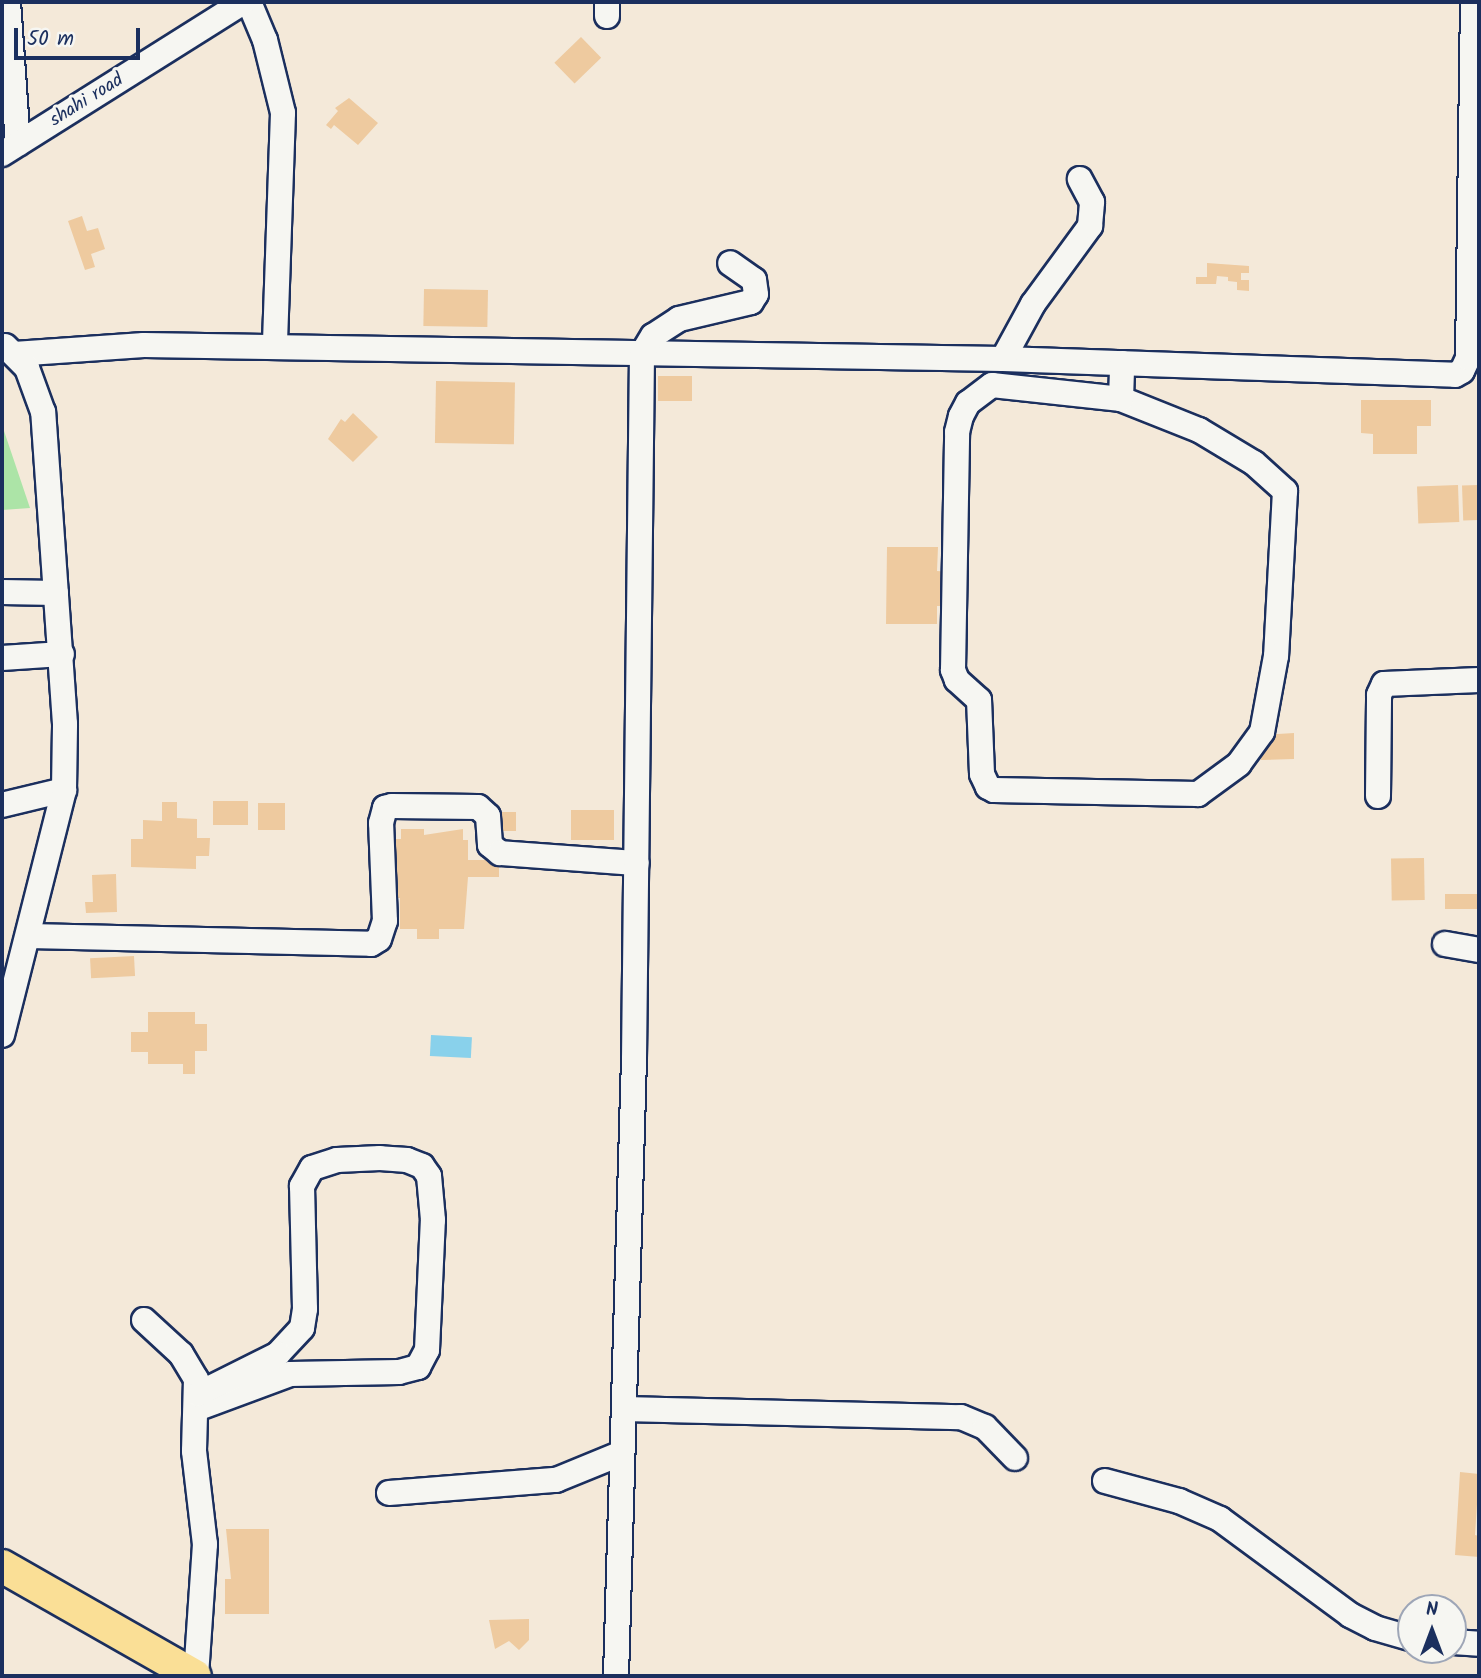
<!DOCTYPE html>
<html>
<head>
<meta charset="utf-8">
<style>
	body { margin:0 }
	#map { position:relative; width:1481px; height:1678px; overflow:hidden; background:#f4e9d9; font-family:Kalam,sans-serif }
	div>[style] { position:absolute }
	.green>* { inset:0; background:#ace4a7 }
	.water>* { inset:0; background:#89d1eb; transform-origin:0 0 }
	.building>* { inset:0; background:#eeca9f; transform-origin:0 0 }
	.roads { filter:drop-shadow(2px 0 #1b2f5e) drop-shadow(-2px 0 #1b2f5e) drop-shadow(0 2px #1b2f5e) drop-shadow(0 -2px #1b2f5e) }
	.minor>* { height:24px; margin:-12px; padding:0 12px; transform-origin:12px; border-radius:12px; background:#f6f6f2 }
	.major>* { height:32px; margin:-16px; padding:0 16px; transform-origin:16px; border-radius:16px; background:#fadf96 }
	span { translate:-50% -50%; white-space:nowrap; text-align:center; line-height:1.15; -webkit-text-stroke:6px #f6f6f2; paint-order:stroke }
	.street-label { font-size:19px; color:#1b2f5e }
	.frame { position:absolute; inset:0; border:4px solid #1b2f5e; pointer-events:none }
	.north { position:absolute; left:1397px; top:1594px; width:70px; height:70px; box-sizing:border-box; background:#f6f6f2; border:2px solid #9ea6b7; border-radius:50%; rotate:0deg; font-size:19px; font-weight:700; line-height:28px; text-align:center; color:#1b2f5e }
	.north::after { content:''; display:block; margin:auto; width:24px; height:32px; background:#1b2f5e; clip-path:polygon(50% 0,100% 100%,50% 72%,0 100%) }
	.scale { position:absolute; left:14px; top:28px; width:126px; height:32px; box-sizing:border-box; border:4px solid #1b2f5e; border-top:0; padding-left:9px; font-size:21px; line-height:24px; white-space:nowrap; color:#1b2f5e; -webkit-text-stroke:5px #f6f6f2; paint-order:stroke }
</style>
</head>
<body>
<div id="map">
	<div class="green">
		<div style="clip-path:polygon(2px 425px,30px 508px,2px 510px)"></div>
	</div>
	<div class="water">
		<div style="left:431px;top:1035px;width:41px;height:21px;rotate:3deg"></div>
	</div>
	<div class="building">
		<div style="left:581px;top:37px;width:29px;height:37px;rotate:46deg"></div>
		<div style="clip-path:polygon(349px 98px,378px 123px,358px 145px,334px 125px,331px 129px,326px 125px,338px 111px,335px 108px)"></div>
		<div style="clip-path:polygon(82px 216px,87px 231px,98px 228px,105px 249px,91px 254px,95px 267px,85px 270px,68px 221px)"></div>
		<div style="clip-path:polygon(1207px 263px,1249px 266px,1249px 273px,1241px 273px,1241px 280px,1249px 280px,1249px 291px,1237px 290px,1237px 282px,1228px 281px,1228px 277px,1217px 276px,1216px 284px,1196px 284px,1196px 277px,1207px 277px)"></div>
		<div style="left:424px;top:289px;width:64px;height:37px;rotate:1deg"></div>
		<div style="left:658px;top:376px;width:34px;height:25px"></div>
		<div style="left:436px;top:381px;width:79px;height:62px;rotate:1deg"></div>
		<div style="clip-path:polygon(1361px 400px,1431px 400px,1431px 426px,1417px 426px,1417px 454px,1373px 454px,1373px 434px,1361px 433px)"></div>
		<div style="clip-path:polygon(353px 413px,378px 437px,353px 462px,328px 439px,341px 419px,345px 422px)"></div>
		<div style="left:1458px;top:485px;width:37px;height:41px;rotate:88deg"></div>
		<div style="left:1478px;top:485px;width:35px;height:16px;rotate:88deg"></div>
		<div style="clip-path:polygon(887px 547px,938px 547px,937px 571px,953px 572px,951px 606px,937px 606px,937px 624px,886px 624px)"></div>
		<div style="clip-path:polygon(1294px 733px,1294px 759px,1261px 760px,1264px 735px)"></div>
		<div style="left:213px;top:801px;width:35px;height:24px"></div>
		<div style="clip-path:polygon(162px 802px,177px 802px,177px 818px,197px 819px,197px 838px,210px 838px,209px 856px,196px 856px,196px 869px,131px 867px,131px 839px,143px 839px,143px 820px,162px 821px)"></div>
		<div style="left:258px;top:803px;width:27px;height:27px"></div>
		<div style="left:571px;top:810px;width:43px;height:30px"></div>
		<div style="left:497px;top:812px;width:19px;height:19px"></div>
		<div style="clip-path:polygon(401px 829px,424px 829px,424px 835px,463px 829px,463px 840px,468px 840px,468px 860px,499px 860px,499px 877px,468px 877px,464px 929px,439px 929px,439px 939px,417px 939px,417px 929px,400px 929px,400px 898px,394px 898px,394px 839px,401px 839px)"></div>
		<div style="left:1424px;top:858px;width:42px;height:33px;rotate:89deg"></div>
		<div style="clip-path:polygon(116px 874px,117px 912px,86px 913px,85px 902px,93px 902px,92px 875px)"></div>
		<div style="left:1445px;top:894px;width:33px;height:15px"></div>
		<div style="left:134px;top:956px;width:20px;height:44px;rotate:87deg"></div>
		<div style="clip-path:polygon(148px 1012px,195px 1012px,195px 1024px,207px 1024px,207px 1051px,195px 1051px,195px 1074px,183px 1074px,183px 1064px,148px 1064px,148px 1052px,131px 1052px,131px 1032px,148px 1032px)"></div>
		<div style="clip-path:polygon(1460px 1472px,1479px 1474px,1475px 1535px,1479px 1536px,1479px 1557px,1455px 1555px)"></div>
		<div style="clip-path:polygon(226px 1529px,269px 1529px,269px 1614px,225px 1614px,225px 1579px,231px 1579px)"></div>
		<div style="clip-path:polygon(529px 1619px,529px 1640px,519px 1650px,509px 1641px,495px 1649px,489px 1620px)"></div>
	</div>
	<div class="roads">
		<div class="minor">
			<div style="left:8px;top:2px;width:142px;rotate:86deg"></div>
			<div style="left:249px;top:2px;width:41px;rotate:67.2deg"></div>
			<div style="left:265px;top:40px;width:75px;rotate:76.1deg"></div>
			<div style="left:283px;top:113px;width:234px;rotate:92deg"></div>
			<div style="left:607px;top:16px;width:14px;rotate:-90deg"></div>
			<div style="left:2px;top:154px;width:285px;rotate:-32.2deg"></div>
			<div style="left:14px;top:354px;width:130px;rotate:-4deg"></div>
			<div style="left:144px;top:345px;width:859px;rotate:0.93deg"></div>
			<div style="left:1003px;top:359px;width:452px;rotate:2deg"></div>
			<div style="left:1455px;top:375px;width:8px;rotate:-30deg"></div>
			<div style="left:1462px;top:371px;width:14px;rotate:-65deg"></div>
			<div style="left:1468px;top:358px;width:356px;rotate:-89.2deg"></div>
			<div style="left:1003px;top:359px;width:63px;rotate:-61.4deg"></div>
			<div style="left:1033px;top:304px;width:97px;rotate:-53.8deg"></div>
			<div style="left:1090px;top:226px;width:24px;rotate:-85deg"></div>
			<div style="left:1092px;top:202px;width:26px;rotate:-118deg"></div>
			<div style="left:1121px;top:399px;width:84px;rotate:21.7deg"></div>
			<div style="left:1199px;top:430px;width:64px;rotate:31deg"></div>
			<div style="left:1254px;top:463px;width:42px;rotate:42.1deg"></div>
			<div style="left:1285px;top:491px;width:165px;rotate:93.1deg"></div>
			<div style="left:1276px;top:656px;width:77px;rotate:100.4deg"></div>
			<div style="left:1262px;top:732px;width:39px;rotate:126deg"></div>
			<div style="left:1239px;top:764px;width:51px;rotate:143.8deg"></div>
			<div style="left:1198px;top:794px;width:204px;rotate:-178.9deg"></div>
			<div style="left:994px;top:790px;width:7px;rotate:-153deg"></div>
			<div style="left:988px;top:787px;width:14px;rotate:-115deg"></div>
			<div style="left:982px;top:774px;width:74px;rotate:-92.3deg"></div>
			<div style="left:979px;top:700px;width:30px;rotate:-138deg"></div>
			<div style="left:957px;top:680px;width:11px;rotate:-112deg"></div>
			<div style="left:953px;top:670px;width:238px;rotate:-89deg"></div>
			<div style="left:957px;top:432px;width:16px;rotate:-76deg"></div>
			<div style="left:961px;top:416px;width:15px;rotate:-62deg"></div>
			<div style="left:968px;top:403px;width:30px;rotate:-37deg"></div>
			<div style="left:992px;top:385px;width:130px;rotate:6.2deg"></div>
			<div style="left:1121px;top:399px;width:36px;rotate:-88deg"></div>
			<div style="left:2px;top:592px;width:54px;rotate:1.1deg"></div>
			<div style="left:2px;top:658px;width:60px;rotate:-3.8deg"></div>
			<div style="left:1378px;top:796px;width:101px;rotate:-89.4deg"></div>
			<div style="left:1379px;top:695px;width:12px;rotate:-66deg"></div>
			<div style="left:1384px;top:684px;width:95px;rotate:-2.4deg"></div>
			<div style="left:2px;top:805px;width:64px;rotate:-13.6deg"></div>
			<div style="left:29px;top:936px;width:342px;rotate:1.3deg"></div>
			<div style="left:371px;top:944px;width:9px;rotate:-32deg"></div>
			<div style="left:379px;top:939px;width:19px;rotate:-72deg"></div>
			<div style="left:385px;top:921px;width:98px;rotate:-92.3deg"></div>
			<div style="left:381px;top:823px;width:16px;rotate:-75deg"></div>
			<div style="left:385px;top:808px;width:7px;rotate:-16deg"></div>
			<div style="left:392px;top:806px;width:86px;rotate:0.7deg"></div>
			<div style="left:478px;top:807px;width:13px;rotate:42deg"></div>
			<div style="left:488px;top:816px;width:29px;rotate:86deg"></div>
			<div style="left:490px;top:845px;width:13px;rotate:39deg"></div>
			<div style="left:500px;top:853px;width:137px;rotate:4.2deg"></div>
			<div style="left:1445px;top:944px;width:35px;rotate:10deg"></div>
			<div style="left:2px;top:1035px;width:253px;rotate:-75.8deg"></div>
			<div style="left:64px;top:790px;width:66px;rotate:-89.1deg"></div>
			<div style="left:65px;top:724px;width:313px;rotate:-94deg"></div>
			<div style="left:43px;top:412px;width:47px;rotate:-110deg"></div>
			<div style="left:27px;top:368px;width:31px;rotate:-135deg"></div>
			<div style="left:144px;top:1320px;width:50px;rotate:42.6deg"></div>
			<div style="left:181px;top:1354px;width:29px;rotate:59deg"></div>
			<div style="left:196px;top:1379px;width:72px;rotate:91.6deg"></div>
			<div style="left:194px;top:1451px;width:94px;rotate:83.3deg"></div>
			<div style="left:205px;top:1544px;width:132px;rotate:93.9deg"></div>
			<div style="left:196px;top:1409px;width:100px;rotate:-20.4deg"></div>
			<div style="left:290px;top:1374px;width:109px;rotate:-1.1deg"></div>
			<div style="left:399px;top:1372px;width:20px;rotate:-15deg"></div>
			<div style="left:418px;top:1367px;width:19px;rotate:-62deg"></div>
			<div style="left:427px;top:1350px;width:130px;rotate:-87.4deg"></div>
			<div style="left:433px;top:1220px;width:44px;rotate:-95.2deg"></div>
			<div style="left:429px;top:1176px;width:12px;rotate:-125deg"></div>
			<div style="left:422px;top:1166px;width:16px;rotate:-158deg"></div>
			<div style="left:407px;top:1160px;width:27px;rotate:-176deg"></div>
			<div style="left:380px;top:1158px;width:43px;rotate:177.3deg"></div>
			<div style="left:337px;top:1160px;width:26px;rotate:162deg"></div>
			<div style="left:312px;top:1168px;width:21px;rotate:119deg"></div>
			<div style="left:302px;top:1186px;width:123px;rotate:88.6deg"></div>
			<div style="left:305px;top:1309px;width:19px;rotate:99deg"></div>
			<div style="left:302px;top:1328px;width:35px;rotate:133deg"></div>
			<div style="left:278px;top:1354px;width:89px;rotate:153.4deg"></div>
			<div style="left:624px;top:1409px;width:337px;rotate:1.4deg"></div>
			<div style="left:961px;top:1417px;width:26px;rotate:23deg"></div>
			<div style="left:985px;top:1427px;width:43px;rotate:45.9deg"></div>
			<div style="left:1105px;top:1481px;width:77px;rotate:15.1deg"></div>
			<div style="left:1179px;top:1501px;width:45px;rotate:23.7deg"></div>
			<div style="left:1220px;top:1519px;width:162px;rotate:36.4deg"></div>
			<div style="left:1350px;top:1615px;width:28px;rotate:27deg"></div>
			<div style="left:1375px;top:1628px;width:37px;rotate:16deg"></div>
			<div style="left:389px;top:1493px;width:168px;rotate:-4.5deg"></div>
			<div style="left:556px;top:1480px;width:71px;rotate:-22.2deg"></div>
			<div style="left:1453px;top:1642px;width:26px;rotate:4deg"></div>
			<div style="left:616px;top:1676px;width:617px;rotate:-88.33deg"></div>
			<div style="left:634px;top:1059px;width:705px;rotate:-89.35deg"></div>
			<div style="left:642px;top:354px;width:21px;rotate:-59deg"></div>
			<div style="left:653px;top:336px;width:31px;rotate:-33deg"></div>
			<div style="left:679px;top:319px;width:74px;rotate:-13.3deg"></div>
			<div style="left:751px;top:302px;width:9px;rotate:-58deg"></div>
			<div style="left:756px;top:294px;width:14px;rotate:-98deg"></div>
			<div style="left:754px;top:280px;width:29px;rotate:-145deg"></div>
		</div>
		<div class="major">
			<div style="left:2px;top:1566px;width:222px;rotate:29.7deg"></div>
		</div>
	</div>
	<div class="street-label">
		<span style="left:87px;top:101px;rotate:-32deg">shahi road</span>
	</div>
	<div class="frame"></div>
	<div class="north">N</div>
	<div class="scale">50 m</div>
</div>
</body>
</html>
